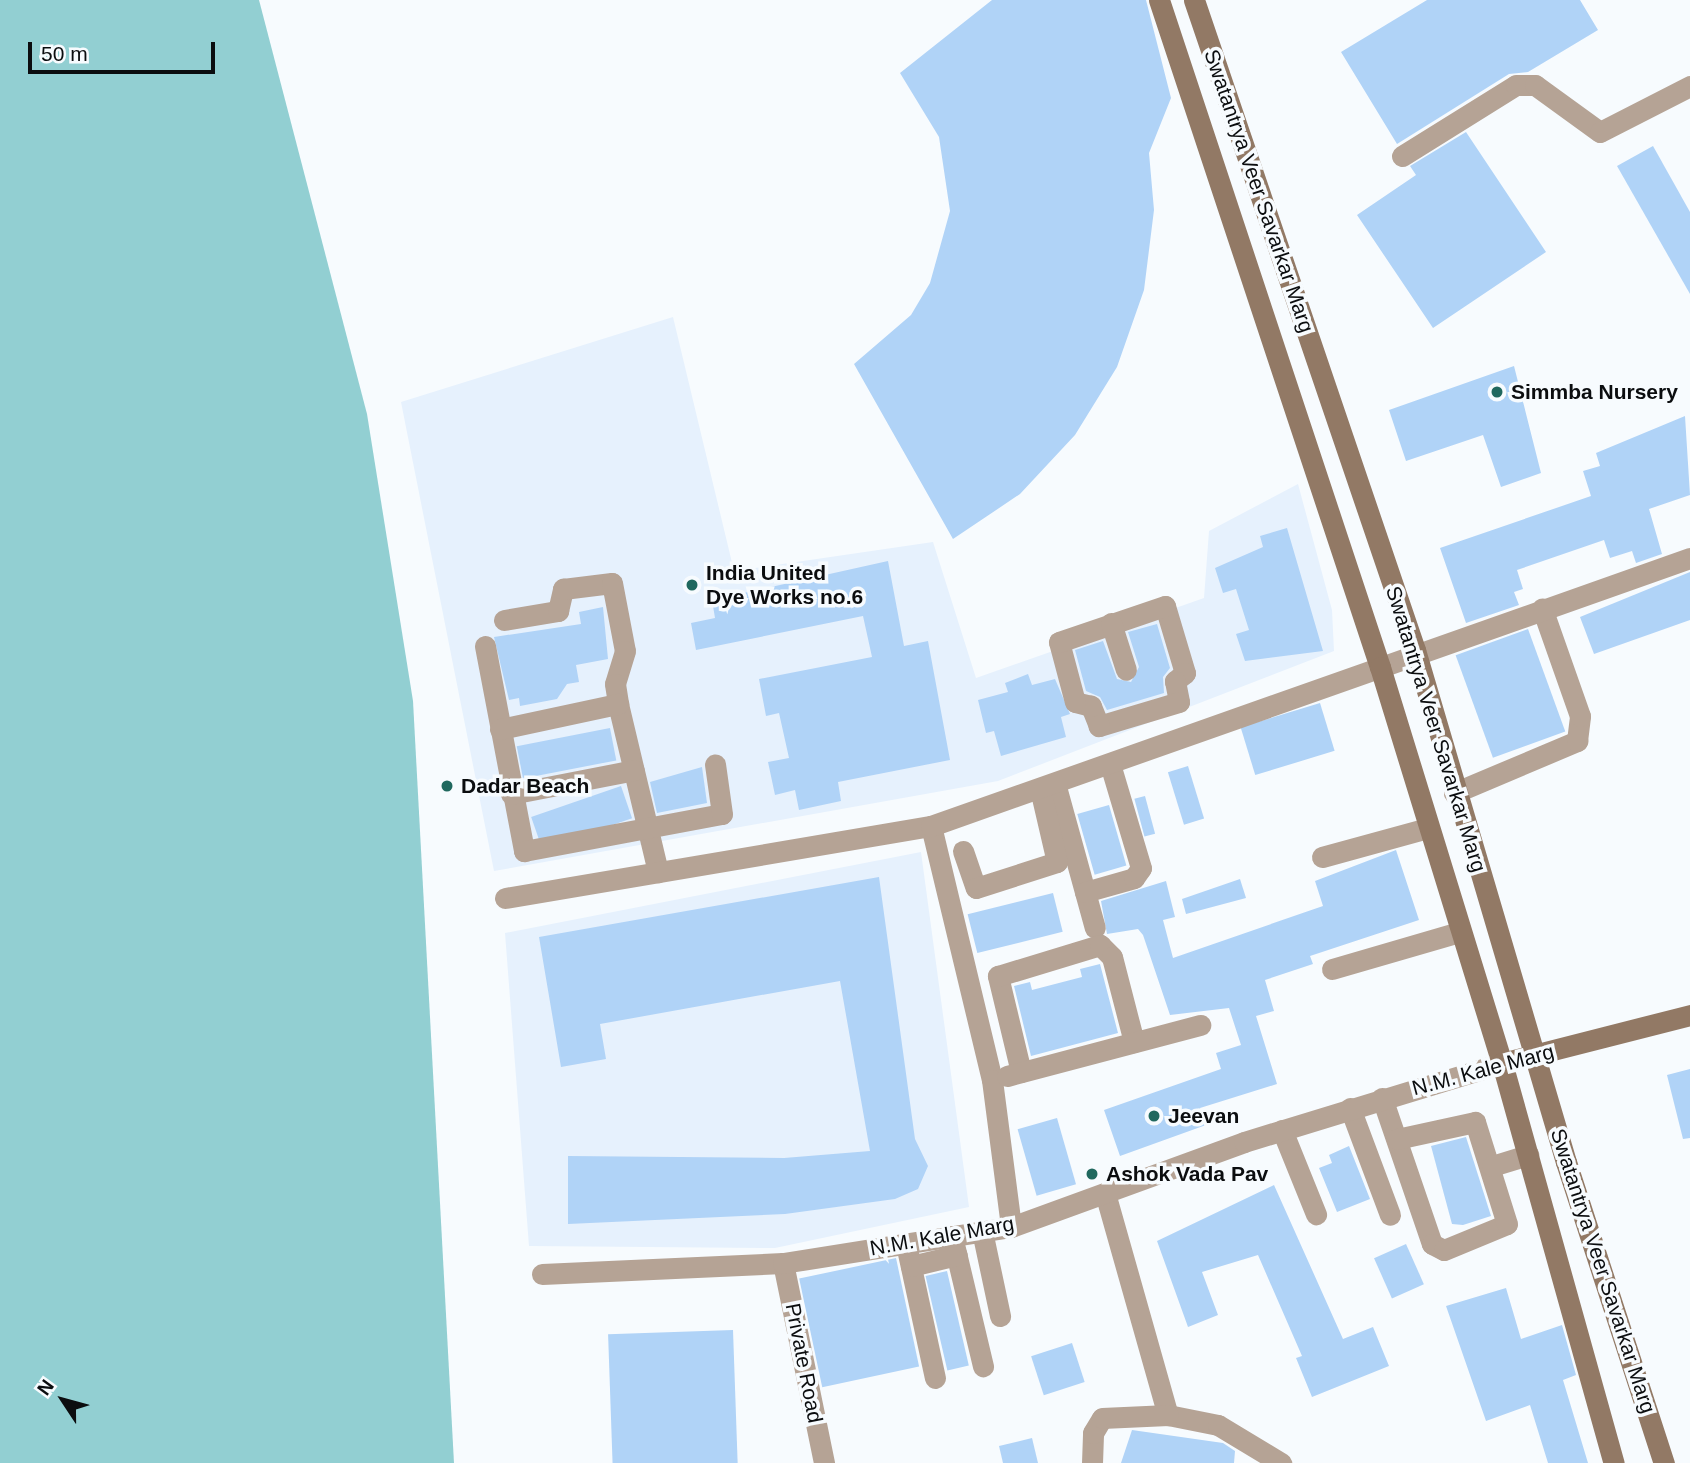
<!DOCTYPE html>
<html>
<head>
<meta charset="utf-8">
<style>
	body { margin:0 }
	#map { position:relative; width:1690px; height:1463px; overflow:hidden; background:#f7fbfe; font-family:Arial,sans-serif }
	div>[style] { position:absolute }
	.built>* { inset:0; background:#e6f1fd }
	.water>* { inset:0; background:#92cfd2 }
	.building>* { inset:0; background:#b0d3f7; transform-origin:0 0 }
	.street>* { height:21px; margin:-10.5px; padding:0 10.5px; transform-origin:10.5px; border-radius:10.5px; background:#b5a395 }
	.secondary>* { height:21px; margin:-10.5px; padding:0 10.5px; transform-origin:10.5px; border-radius:10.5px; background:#927965 }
	.dots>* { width:19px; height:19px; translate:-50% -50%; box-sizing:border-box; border:4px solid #f7fbfe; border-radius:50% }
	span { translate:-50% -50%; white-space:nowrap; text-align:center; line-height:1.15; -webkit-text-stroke:7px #f7fbfe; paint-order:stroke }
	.street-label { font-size:21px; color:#0b0d0f }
	.poi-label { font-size:21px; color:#0b0d0f; font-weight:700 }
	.left { translate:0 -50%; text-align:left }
	.north { position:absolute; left:28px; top:1365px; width:70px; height:70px; -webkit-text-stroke:5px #f7fbfe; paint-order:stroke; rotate:306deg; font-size:19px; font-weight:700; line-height:28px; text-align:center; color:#0b0d0f }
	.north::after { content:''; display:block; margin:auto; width:24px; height:32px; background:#0b0d0f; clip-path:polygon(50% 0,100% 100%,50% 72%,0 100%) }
	.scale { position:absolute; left:28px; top:42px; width:187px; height:32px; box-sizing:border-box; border:4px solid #0b0d0f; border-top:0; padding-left:9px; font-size:21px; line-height:24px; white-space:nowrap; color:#0b0d0f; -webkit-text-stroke:5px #f7fbfe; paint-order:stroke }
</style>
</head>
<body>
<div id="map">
	<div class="built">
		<div style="clip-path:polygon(673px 317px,734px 571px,933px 542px,976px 678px,1204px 598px,1209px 531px,1298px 484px,1332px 610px,1334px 651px,998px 781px,494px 871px,401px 402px)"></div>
		<div style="clip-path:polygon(921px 852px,969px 1207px,775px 1248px,529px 1246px,505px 933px)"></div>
	</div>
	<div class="water">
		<div style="clip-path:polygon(0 0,259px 0,367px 414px,413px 701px,454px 1463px,0 1463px)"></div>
	</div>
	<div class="building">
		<div style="clip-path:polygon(992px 0,1146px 0,1171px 98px,1149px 153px,1154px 210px,1144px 290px,1117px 367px,1075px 435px,1020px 494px,953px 539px,854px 364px,911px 315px,930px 283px,950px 211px,939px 137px,900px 73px)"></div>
		<div style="clip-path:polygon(1427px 0,1580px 0,1598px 30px,1528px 72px,1509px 74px,1397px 144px,1341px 52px)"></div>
		<div style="clip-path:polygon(1466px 132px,1546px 252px,1433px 328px,1357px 215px,1416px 175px,1410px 166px)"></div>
		<div style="clip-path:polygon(1653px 146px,1690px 212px,1690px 294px,1617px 166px)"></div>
		<div style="clip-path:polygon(1514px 366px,1541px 473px,1501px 487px,1483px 435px,1406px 461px,1389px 410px)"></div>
		<div style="clip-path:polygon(1685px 416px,1690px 495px,1649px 509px,1662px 554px,1636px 563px,1632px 551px,1610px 558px,1604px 540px,1517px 570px,1523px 589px,1514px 592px,1519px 605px,1466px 623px,1440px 548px,1591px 496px,1583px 471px,1600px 466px,1596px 453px)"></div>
		<div style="clip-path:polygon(1287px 528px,1323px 651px,1245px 661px,1236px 634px,1249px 630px,1236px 589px,1223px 593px,1215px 568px,1263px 547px,1260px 536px)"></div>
		<div style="clip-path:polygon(888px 561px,904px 646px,928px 641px,950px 760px,838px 782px,841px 801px,799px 810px,795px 790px,775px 795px,768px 762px,789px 758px,779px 713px,766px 716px,759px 679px,872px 657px,863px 616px,696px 650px,691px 623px,715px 618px,712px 600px)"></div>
		<div style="clip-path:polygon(1690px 572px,1690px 620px,1594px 654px,1580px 617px)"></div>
		<div style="clip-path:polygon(603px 607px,608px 659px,576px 665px,579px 682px,567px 684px,557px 699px,520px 706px,519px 698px,509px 700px,494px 637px,581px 624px,579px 612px)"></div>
		<div style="clip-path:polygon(1157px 624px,1170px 668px,1163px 677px,1164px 693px,1107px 710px,1100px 697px,1086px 691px,1075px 650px,1103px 641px,1117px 679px,1131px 682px,1139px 667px,1128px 632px)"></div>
		<div style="left:1528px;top:629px;width:109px;height:77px;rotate:70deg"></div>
		<div style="clip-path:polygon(1028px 674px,1032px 685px,1055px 679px,1070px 714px,1061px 717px,1066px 737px,1001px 756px,994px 731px,986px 733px,978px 700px,1008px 692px,1005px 683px)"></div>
		<div style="left:1320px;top:703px;width:50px;height:83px;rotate:73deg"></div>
		<div style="left:610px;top:728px;width:33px;height:95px;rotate:79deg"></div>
		<div style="left:1188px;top:766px;width:55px;height:21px;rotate:73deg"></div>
		<div style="clip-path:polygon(702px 767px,707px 803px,657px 813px,650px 782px)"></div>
		<div style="left:621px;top:786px;width:34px;height:95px;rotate:71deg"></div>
		<div style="left:1145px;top:796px;width:39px;height:11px;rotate:75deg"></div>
		<div style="left:1109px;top:805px;width:63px;height:33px;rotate:74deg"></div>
		<div style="clip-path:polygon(1396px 850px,1419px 920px,1310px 956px,1313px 964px,1265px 980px,1274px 1011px,1256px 1016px,1277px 1084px,1200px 1108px,1206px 1125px,1120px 1156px,1104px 1110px,1221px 1069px,1216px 1053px,1241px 1045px,1229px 1008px,1170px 1015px,1143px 935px,1138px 929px,1107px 934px,1101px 901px,1166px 881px,1175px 917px,1163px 920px,1173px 958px,1323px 906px,1315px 881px)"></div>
		<div style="clip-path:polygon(879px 877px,915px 1139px,928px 1166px,918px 1189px,895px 1199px,785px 1214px,568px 1224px,568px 1156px,784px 1158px,870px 1151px,840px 981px,600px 1024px,606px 1059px,561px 1067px,539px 937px)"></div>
		<div style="clip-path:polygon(1240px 879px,1246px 898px,1186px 914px,1182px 899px)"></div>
		<div style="left:1053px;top:893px;width:40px;height:88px;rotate:76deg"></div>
		<div style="clip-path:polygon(1100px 964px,1118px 1033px,1031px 1056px,1014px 986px,1030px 982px,1032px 990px,1082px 977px,1080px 969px)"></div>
		<div style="clip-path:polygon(1690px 1069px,1690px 1138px,1683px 1139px,1667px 1075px)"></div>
		<div style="left:1057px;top:1118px;width:69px;height:41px;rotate:74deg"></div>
		<div style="clip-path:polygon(1466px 1137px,1491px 1216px,1463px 1225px,1452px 1224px,1431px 1146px)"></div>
		<div style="clip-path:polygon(1349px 1146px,1370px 1199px,1337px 1212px,1319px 1168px,1332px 1163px,1329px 1155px)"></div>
		<div style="clip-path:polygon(1274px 1185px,1343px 1339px,1373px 1327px,1389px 1366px,1312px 1397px,1296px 1358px,1302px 1356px,1258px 1255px,1202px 1272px,1218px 1315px,1188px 1327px,1157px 1241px)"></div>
		<div style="left:1406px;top:1244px;width:44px;height:35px;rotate:66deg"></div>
		<div style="left:896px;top:1258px;width:111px;height:99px;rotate:78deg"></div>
		<div style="left:947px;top:1271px;width:97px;height:22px;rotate:77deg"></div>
		<div style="clip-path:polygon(1506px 1288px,1521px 1339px,1562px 1325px,1576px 1375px,1563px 1380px,1588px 1463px,1548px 1463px,1530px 1405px,1486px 1421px,1446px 1306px)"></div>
		<div style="left:733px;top:1330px;width:133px;height:125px;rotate:88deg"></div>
		<div style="left:1072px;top:1343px;width:41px;height:43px;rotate:72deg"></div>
		<div style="clip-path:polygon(1132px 1430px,1223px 1443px,1235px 1451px,1234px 1463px,1121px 1463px)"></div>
		<div style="clip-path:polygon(1032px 1438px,1038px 1463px,1003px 1463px,999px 1446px)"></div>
	</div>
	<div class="street">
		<div style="left:1402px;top:156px;width:134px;rotate:-31.9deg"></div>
		<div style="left:1516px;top:85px;width:19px"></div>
		<div style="left:1535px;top:85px;width:80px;rotate:35.9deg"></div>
		<div style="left:1600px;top:132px;width:101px;rotate:-27.1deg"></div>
		<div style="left:1165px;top:606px;width:70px;rotate:73.4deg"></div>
		<div style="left:1185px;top:673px;width:13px;rotate:141deg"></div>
		<div style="left:1175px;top:681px;width:21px;rotate:79deg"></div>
		<div style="left:1179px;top:702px;width:84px;rotate:163.3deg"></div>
		<div style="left:1099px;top:726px;width:22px;rotate:-112deg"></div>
		<div style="left:1091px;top:706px;width:16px;rotate:-166deg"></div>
		<div style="left:1075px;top:702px;width:62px;rotate:-104.9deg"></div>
		<div style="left:1059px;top:642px;width:112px;rotate:-18.8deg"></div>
		<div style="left:504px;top:620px;width:55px;rotate:-9.5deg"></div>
		<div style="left:558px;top:611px;width:23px;rotate:-77deg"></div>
		<div style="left:563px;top:589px;width:49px;rotate:-7deg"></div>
		<div style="left:612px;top:583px;width:69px;rotate:79.2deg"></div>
		<div style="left:625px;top:651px;width:34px;rotate:107deg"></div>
		<div style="left:615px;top:684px;width:20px;rotate:81deg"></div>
		<div style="left:618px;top:704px;width:173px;rotate:76.6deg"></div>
		<div style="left:1111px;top:623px;width:49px;rotate:72.3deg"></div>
		<div style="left:485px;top:646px;width:209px;rotate:79.2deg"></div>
		<div style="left:524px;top:851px;width:201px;rotate:-10.6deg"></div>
		<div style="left:722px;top:814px;width:50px;rotate:-98deg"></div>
		<div style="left:500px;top:729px;width:121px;rotate:-12deg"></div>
		<div style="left:1055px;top:783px;width:150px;rotate:74.6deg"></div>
		<div style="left:1454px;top:793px;width:134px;rotate:-22.9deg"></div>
		<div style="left:1577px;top:741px;width:25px;rotate:-83deg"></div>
		<div style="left:1580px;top:716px;width:114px;rotate:-109.4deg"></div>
		<div style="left:511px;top:794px;width:125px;rotate:-11deg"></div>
		<div style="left:931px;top:826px;width:261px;rotate:76.5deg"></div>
		<div style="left:992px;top:1080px;width:148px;rotate:82.6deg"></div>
		<div style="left:963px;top:851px;width:39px;rotate:71deg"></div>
		<div style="left:976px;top:888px;width:85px;rotate:-17.8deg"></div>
		<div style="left:1057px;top:862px;width:75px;rotate:-103.1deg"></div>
		<div style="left:1322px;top:857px;width:110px;rotate:-15.3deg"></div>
		<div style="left:1085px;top:892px;width:51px;rotate:-15.9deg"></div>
		<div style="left:1134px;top:878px;width:12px;rotate:-55deg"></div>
		<div style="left:1141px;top:868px;width:109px;rotate:-106.6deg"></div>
		<div style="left:505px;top:898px;width:432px;rotate:-9.6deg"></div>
		<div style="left:931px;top:826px;width:805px;rotate:-19.45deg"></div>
		<div style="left:1332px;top:969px;width:132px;rotate:-16.2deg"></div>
		<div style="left:1021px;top:1072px;width:99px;rotate:-103.5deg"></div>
		<div style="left:998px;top:976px;width:107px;rotate:-16.9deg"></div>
		<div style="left:1100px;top:945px;width:17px;rotate:45deg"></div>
		<div style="left:1112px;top:957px;width:88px;rotate:75.5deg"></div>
		<div style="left:1007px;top:1076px;width:200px;rotate:-14.8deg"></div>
		<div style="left:1382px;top:1098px;width:154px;rotate:71.1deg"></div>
		<div style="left:1432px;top:1244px;width:13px;rotate:27deg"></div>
		<div style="left:1444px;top:1250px;width:68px;rotate:-22.4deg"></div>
		<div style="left:1507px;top:1224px;width:107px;rotate:-107.4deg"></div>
		<div style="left:1475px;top:1122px;width:80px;rotate:167.7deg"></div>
		<div style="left:1350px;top:1108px;width:114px;rotate:69.5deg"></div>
		<div style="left:1282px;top:1130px;width:91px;rotate:68deg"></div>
		<div style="left:1492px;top:1166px;width:38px;rotate:-17deg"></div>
		<div style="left:1105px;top:1193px;width:231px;rotate:74.2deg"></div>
		<div style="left:1168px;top:1415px;width:51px;rotate:11.3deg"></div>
		<div style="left:1218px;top:1425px;width:74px;rotate:31.1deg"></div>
		<div style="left:982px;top:1231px;width:87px;rotate:78deg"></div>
		<div style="left:952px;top:1236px;width:134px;rotate:76.6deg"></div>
		<div style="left:906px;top:1244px;width:137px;rotate:77.8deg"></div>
		<div style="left:783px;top:1263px;width:204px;rotate:78.4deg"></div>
		<div style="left:911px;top:1266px;width:47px;rotate:-13.4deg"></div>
		<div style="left:542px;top:1274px;width:241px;rotate:-2.6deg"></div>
		<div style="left:783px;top:1263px;width:231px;rotate:-9deg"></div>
		<div style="left:1011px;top:1227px;width:248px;rotate:-20deg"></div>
		<div style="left:1244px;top:1142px;width:270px;rotate:-17deg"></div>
		<div style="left:1092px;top:1463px;width:30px;rotate:-88deg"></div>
		<div style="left:1093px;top:1433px;width:17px;rotate:-59deg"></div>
		<div style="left:1102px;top:1418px;width:66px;rotate:-2.6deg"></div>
	</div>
	<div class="secondary">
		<div style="left:1159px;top:0;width:703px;rotate:71.67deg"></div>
		<div style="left:1380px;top:667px;width:414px;rotate:72.9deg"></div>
		<div style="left:1502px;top:1063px;width:415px;rotate:74.4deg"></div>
		<div style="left:1194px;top:0;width:687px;rotate:71.22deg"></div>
		<div style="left:1415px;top:650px;width:534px;rotate:73.57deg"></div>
		<div style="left:1566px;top:1162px;width:317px;rotate:72deg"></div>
		<div style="left:1502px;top:1063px;width:194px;rotate:-14.3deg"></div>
	</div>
	<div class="dots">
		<div style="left:1497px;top:392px;background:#20685e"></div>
		<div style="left:692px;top:585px;background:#20685e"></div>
		<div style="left:447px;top:786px;background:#20685e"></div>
		<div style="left:1154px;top:1116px;background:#20685e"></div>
		<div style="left:1092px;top:1174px;background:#20685e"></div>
	</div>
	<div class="street-label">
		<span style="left:1259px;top:191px;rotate:71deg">Swatantrya Veer Savarkar Marg</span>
		<span style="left:1436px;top:729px;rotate:73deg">Swatantrya Veer Savarkar Marg</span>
		<span style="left:1483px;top:1070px;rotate:-15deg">N.M. Kale Marg</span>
		<span style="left:942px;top:1236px;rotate:-10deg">N.M. Kale Marg</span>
		<span style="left:1603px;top:1271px;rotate:72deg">Swatantrya Veer Savarkar Marg</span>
		<span style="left:804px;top:1363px;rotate:79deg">Private Road</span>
	</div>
	<div class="poi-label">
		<span class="left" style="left:1511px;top:392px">Simmba Nursery</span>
		<span class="left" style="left:706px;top:585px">India United<br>Dye Works no.6</span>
		<span class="left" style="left:461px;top:786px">Dadar Beach</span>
		<span class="left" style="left:1168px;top:1116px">Jeevan</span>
		<span class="left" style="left:1106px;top:1174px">Ashok Vada Pav</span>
	</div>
	<div class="north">N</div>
	<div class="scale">50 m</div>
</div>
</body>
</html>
